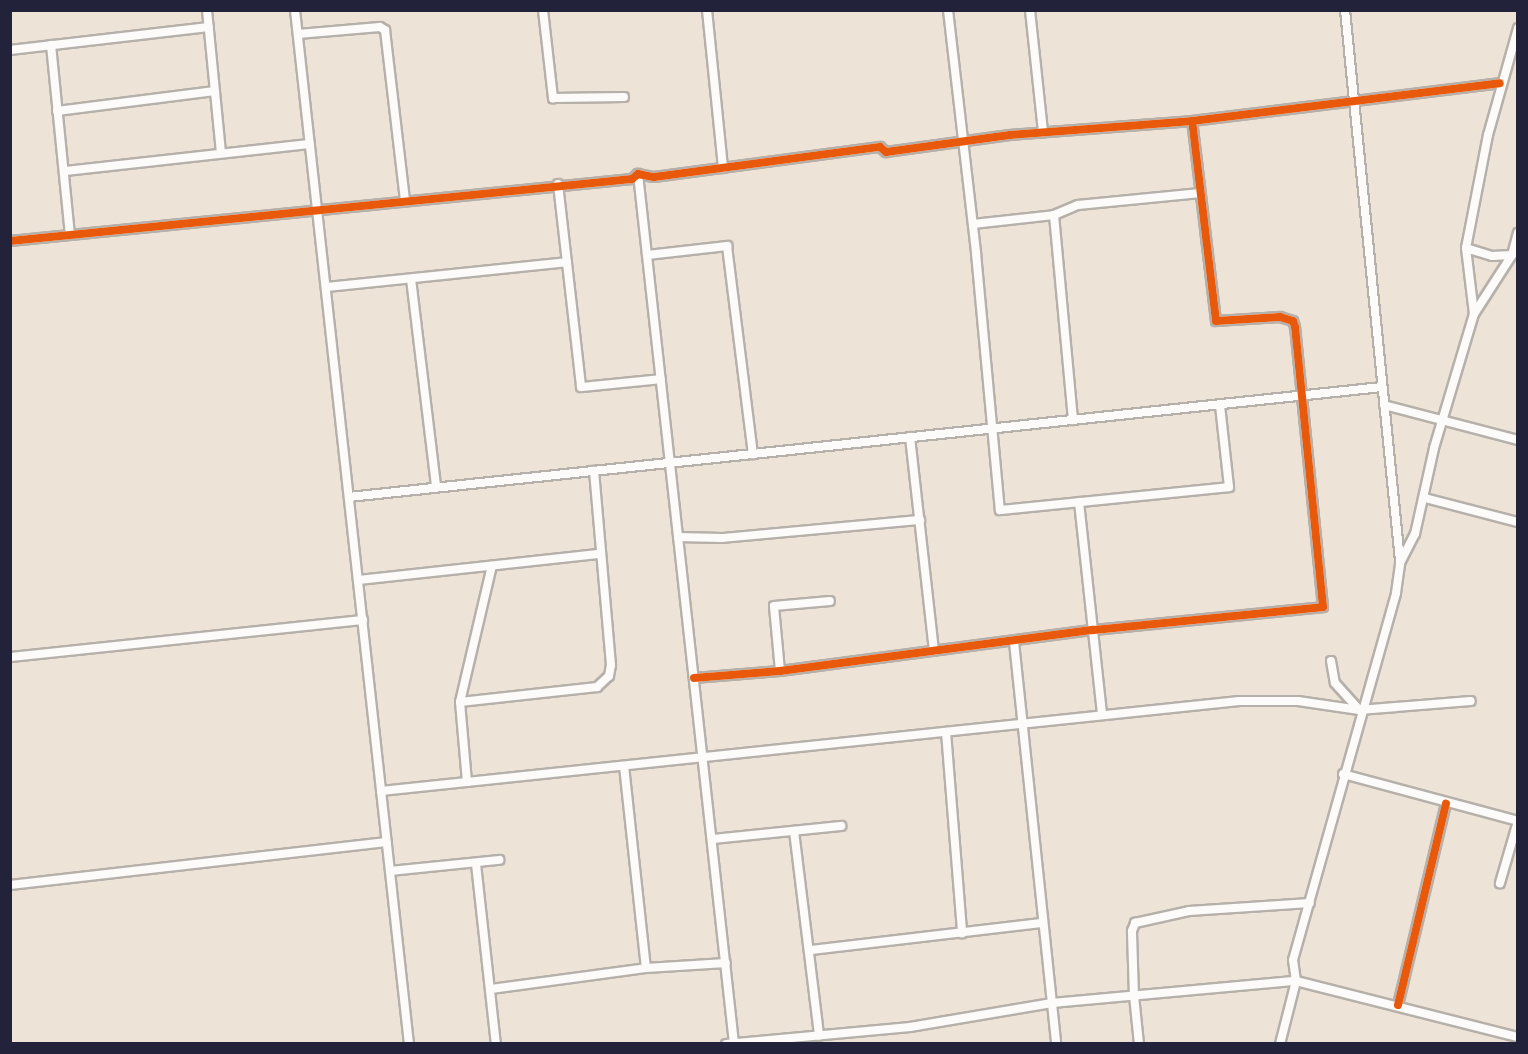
<!DOCTYPE html>
<html>
<head>
<meta charset="utf-8">
<style>
	body { margin:0 }
	#map { position:relative; width:1528px; height:1054px; overflow:hidden; background:#eee3d7; font-family:"Old Standard TT",serif }
	div>[style] { position:absolute }
	.roads { filter:drop-shadow(2px 0 #b6b0aa) drop-shadow(-2px 0 #b6b0aa) drop-shadow(0 2px #b6b0aa) drop-shadow(0 -2px #b6b0aa) }
	.minor>* { height:8px; margin:-4px; padding:0 4px; transform-origin:4px; border-radius:4px; background:#fcfbf9 }
	.cycleway>* { height:8px; margin:-4px; padding:0 4px; transform-origin:4px; border-radius:4px; background:#e8590c }
	span { translate:-50% -50%; white-space:nowrap; text-align:center; line-height:1.15; -webkit-text-stroke:6px #fdfcf7; paint-order:stroke }
	.frame { position:absolute; inset:0; border:12px solid #22223b; pointer-events:none }
</style>
</head>
<body>
<div id="map">
	<div class="roads">
		<div class="minor">
			<div style="left:207px;top:10px;width:143px;rotate:84.4deg"></div>
			<div style="left:295px;top:10px;width:1040px;rotate:83.71deg"></div>
			<div style="left:543px;top:10px;width:89px;rotate:83.5deg"></div>
			<div style="left:553px;top:98px;width:71px;rotate:-0.8deg"></div>
			<div style="left:707px;top:10px;width:159px;rotate:84.2deg"></div>
			<div style="left:948px;top:10px;width:245px;rotate:83.4deg"></div>
			<div style="left:976px;top:253px;width:258px;rotate:84.7deg"></div>
			<div style="left:1000px;top:510px;width:230px;rotate:-5.7deg"></div>
			<div style="left:1229px;top:487px;width:82px;rotate:-96.3deg"></div>
			<div style="left:1030px;top:10px;width:123px;rotate:83.9deg"></div>
			<div style="left:1345px;top:10px;width:554px;rotate:84.3deg"></div>
			<div style="left:298px;top:34px;width:82px;rotate:-4.9deg"></div>
			<div style="left:380px;top:27px;width:6px;rotate:31deg"></div>
			<div style="left:385px;top:30px;width:172px;rotate:83.3deg"></div>
			<div style="left:51px;top:45px;width:190px;rotate:84.3deg"></div>
			<div style="left:10px;top:50px;width:200px;rotate:-6.6deg"></div>
			<div style="left:57px;top:111px;width:159px;rotate:-7.2deg"></div>
			<div style="left:65px;top:171px;width:246px;rotate:-6.3deg"></div>
			<div style="left:638px;top:174px;width:875px;rotate:83.7deg"></div>
			<div style="left:558px;top:184px;width:204px;rotate:83.5deg"></div>
			<div style="left:581px;top:387px;width:80px;rotate:-5.7deg"></div>
			<div style="left:1054px;top:215px;width:206px;rotate:84.7deg"></div>
			<div style="left:973px;top:224px;width:81px;rotate:-6.3deg"></div>
			<div style="left:1054px;top:215px;width:26px;rotate:-23deg"></div>
			<div style="left:1078px;top:205px;width:123px;rotate:-5.6deg"></div>
			<div style="left:10px;top:241px;width:625px;rotate:-5.69deg"></div>
			<div style="left:632px;top:179px;width:8px;rotate:-40deg"></div>
			<div style="left:638px;top:174px;width:16px;rotate:11deg"></div>
			<div style="left:654px;top:177px;width:228px;rotate:-7.6deg"></div>
			<div style="left:880px;top:147px;width:8px;rotate:40deg"></div>
			<div style="left:886px;top:152px;width:125px;rotate:-7.8deg"></div>
			<div style="left:1010px;top:135px;width:183px;rotate:-4.4deg"></div>
			<div style="left:1192px;top:121px;width:310px;rotate:-7deg"></div>
			<div style="left:1466px;top:248px;width:66px;rotate:83.1deg"></div>
			<div style="left:647px;top:255px;width:81px;rotate:-6.4deg"></div>
			<div style="left:727px;top:246px;width:210px;rotate:82.9deg"></div>
			<div style="left:1512px;top:255px;width:20px;rotate:177deg"></div>
			<div style="left:1492px;top:256px;width:27px;rotate:-163deg"></div>
			<div style="left:1466px;top:248px;width:115px;rotate:-79deg"></div>
			<div style="left:1488px;top:135px;width:111px;rotate:-74.3deg"></div>
			<div style="left:411px;top:279px;width:209px;rotate:83.1deg"></div>
			<div style="left:326px;top:287px;width:242px;rotate:-5.9deg"></div>
			<div style="left:1384px;top:405px;width:138px;rotate:14.6deg"></div>
			<div style="left:910px;top:437px;width:215px;rotate:83.6deg"></div>
			<div style="left:349px;top:497px;width:1039px;rotate:-6.08deg"></div>
			<div style="left:1425px;top:498px;width:96px;rotate:14.5deg"></div>
			<div style="left:1079px;top:502px;width:213px;rotate:83.8deg"></div>
			<div style="left:678px;top:537px;width:44px;rotate:1.3deg"></div>
			<div style="left:722px;top:538px;width:199px;rotate:-5.2deg"></div>
			<div style="left:358px;top:580px;width:242px;rotate:-6.2deg"></div>
			<div style="left:1014px;top:642px;width:404px;rotate:84deg"></div>
			<div style="left:10px;top:657px;width:355px;rotate:-6deg"></div>
			<div style="left:1331px;top:661px;width:22px;rotate:80deg"></div>
			<div style="left:1335px;top:683px;width:36px;rotate:48deg"></div>
			<div style="left:780px;top:671px;width:65px;rotate:-95.3deg"></div>
			<div style="left:774px;top:606px;width:56px;rotate:-5.1deg"></div>
			<div style="left:694px;top:678px;width:86px;rotate:-4.7deg"></div>
			<div style="left:780px;top:671px;width:316px;rotate:-7.5deg"></div>
			<div style="left:1093px;top:630px;width:231px;rotate:-5.7deg"></div>
			<div style="left:1323px;top:607px;width:281px;rotate:-95.7deg"></div>
			<div style="left:1295px;top:327px;width:6px;rotate:-108deg"></div>
			<div style="left:1293px;top:321px;width:14px;rotate:-163deg"></div>
			<div style="left:1280px;top:317px;width:64px;rotate:176.4deg"></div>
			<div style="left:1216px;top:321px;width:201px;rotate:-96.8deg"></div>
			<div style="left:460px;top:702px;width:138px;rotate:-6.2deg"></div>
			<div style="left:597px;top:687px;width:16px;rotate:-43deg"></div>
			<div style="left:609px;top:676px;width:11px;rotate:-80deg"></div>
			<div style="left:611px;top:665px;width:195px;rotate:-95deg"></div>
			<div style="left:946px;top:732px;width:202px;rotate:85.4deg"></div>
			<div style="left:624px;top:766px;width:203px;rotate:83.8deg"></div>
			<div style="left:1343px;top:774px;width:181px;rotate:15deg"></div>
			<div style="left:1518px;top:821px;width:65px;rotate:106.2deg"></div>
			<div style="left:467px;top:782px;width:80px;rotate:-95deg"></div>
			<div style="left:460px;top:702px;width:140px;rotate:-76.8deg"></div>
			<div style="left:381px;top:791px;width:863px;rotate:-5.99deg"></div>
			<div style="left:1239px;top:701px;width:59px"></div>
			<div style="left:1298px;top:701px;width:62px;rotate:8.4deg"></div>
			<div style="left:1359px;top:710px;width:112px;rotate:-4.6deg"></div>
			<div style="left:794px;top:831px;width:206px;rotate:83deg"></div>
			<div style="left:712px;top:839px;width:130px;rotate:-5.8deg"></div>
			<div style="left:476px;top:864px;width:181px;rotate:83.7deg"></div>
			<div style="left:390px;top:871px;width:110px;rotate:-5.8deg"></div>
			<div style="left:10px;top:885px;width:379px;rotate:-6.5deg"></div>
			<div style="left:811px;top:950px;width:232px;rotate:-6.7deg"></div>
			<div style="left:491px;top:989px;width:156px;rotate:-7.7deg"></div>
			<div style="left:646px;top:968px;width:80px;rotate:-3.6deg"></div>
			<div style="left:1398px;top:1005px;width:207px;rotate:-76.6deg"></div>
			<div style="left:726px;top:1044px;width:185px;rotate:-5.3deg"></div>
			<div style="left:910px;top:1027px;width:144px;rotate:-9.6deg"></div>
			<div style="left:1052px;top:1003px;width:245px;rotate:-5.2deg"></div>
			<div style="left:1296px;top:981px;width:229px;rotate:14.2deg"></div>
			<div style="left:1139px;top:1044px;width:48px;rotate:-95.9deg"></div>
			<div style="left:1134px;top:996px;width:65px;rotate:-91.8deg"></div>
			<div style="left:1132px;top:931px;width:9px;rotate:-69deg"></div>
			<div style="left:1135px;top:923px;width:55px;rotate:-12.5deg"></div>
			<div style="left:1189px;top:911px;width:121px;rotate:-3.8deg"></div>
			<div style="left:1280px;top:1044px;width:65px;rotate:-75.7deg"></div>
			<div style="left:1296px;top:981px;width:21px;rotate:-98deg"></div>
			<div style="left:1293px;top:960px;width:381px;rotate:-74.3deg"></div>
			<div style="left:1396px;top:593px;width:30px;rotate:-82deg"></div>
			<div style="left:1400px;top:563px;width:33px;rotate:-63deg"></div>
			<div style="left:1415px;top:534px;width:88px;rotate:-77.5deg"></div>
			<div style="left:1434px;top:448px;width:140px;rotate:-73.4deg"></div>
			<div style="left:1474px;top:314px;width:70px;rotate:-57.2deg"></div>
			<div style="left:1512px;top:255px;width:23px;rotate:-75deg"></div>
		</div>
	</div>
	<div class="cycleway">
		<div style="left:10px;top:241px;width:625px;rotate:-5.69deg"></div>
		<div style="left:632px;top:179px;width:8px;rotate:-40deg"></div>
		<div style="left:638px;top:174px;width:16px;rotate:11deg"></div>
		<div style="left:654px;top:177px;width:228px;rotate:-7.6deg"></div>
		<div style="left:880px;top:147px;width:8px;rotate:40deg"></div>
		<div style="left:886px;top:152px;width:125px;rotate:-7.8deg"></div>
		<div style="left:1010px;top:135px;width:183px;rotate:-4.4deg"></div>
		<div style="left:1192px;top:121px;width:310px;rotate:-7deg"></div>
		<div style="left:694px;top:678px;width:86px;rotate:-4.7deg"></div>
		<div style="left:780px;top:671px;width:316px;rotate:-7.5deg"></div>
		<div style="left:1093px;top:630px;width:231px;rotate:-5.7deg"></div>
		<div style="left:1323px;top:607px;width:281px;rotate:-95.7deg"></div>
		<div style="left:1295px;top:327px;width:6px;rotate:-108deg"></div>
		<div style="left:1293px;top:321px;width:14px;rotate:-163deg"></div>
		<div style="left:1280px;top:317px;width:64px;rotate:176.4deg"></div>
		<div style="left:1216px;top:321px;width:201px;rotate:-96.8deg"></div>
		<div style="left:1398px;top:1005px;width:207px;rotate:-76.6deg"></div>
	</div>
	<div class="frame"></div>
</div>
</body>
</html>
